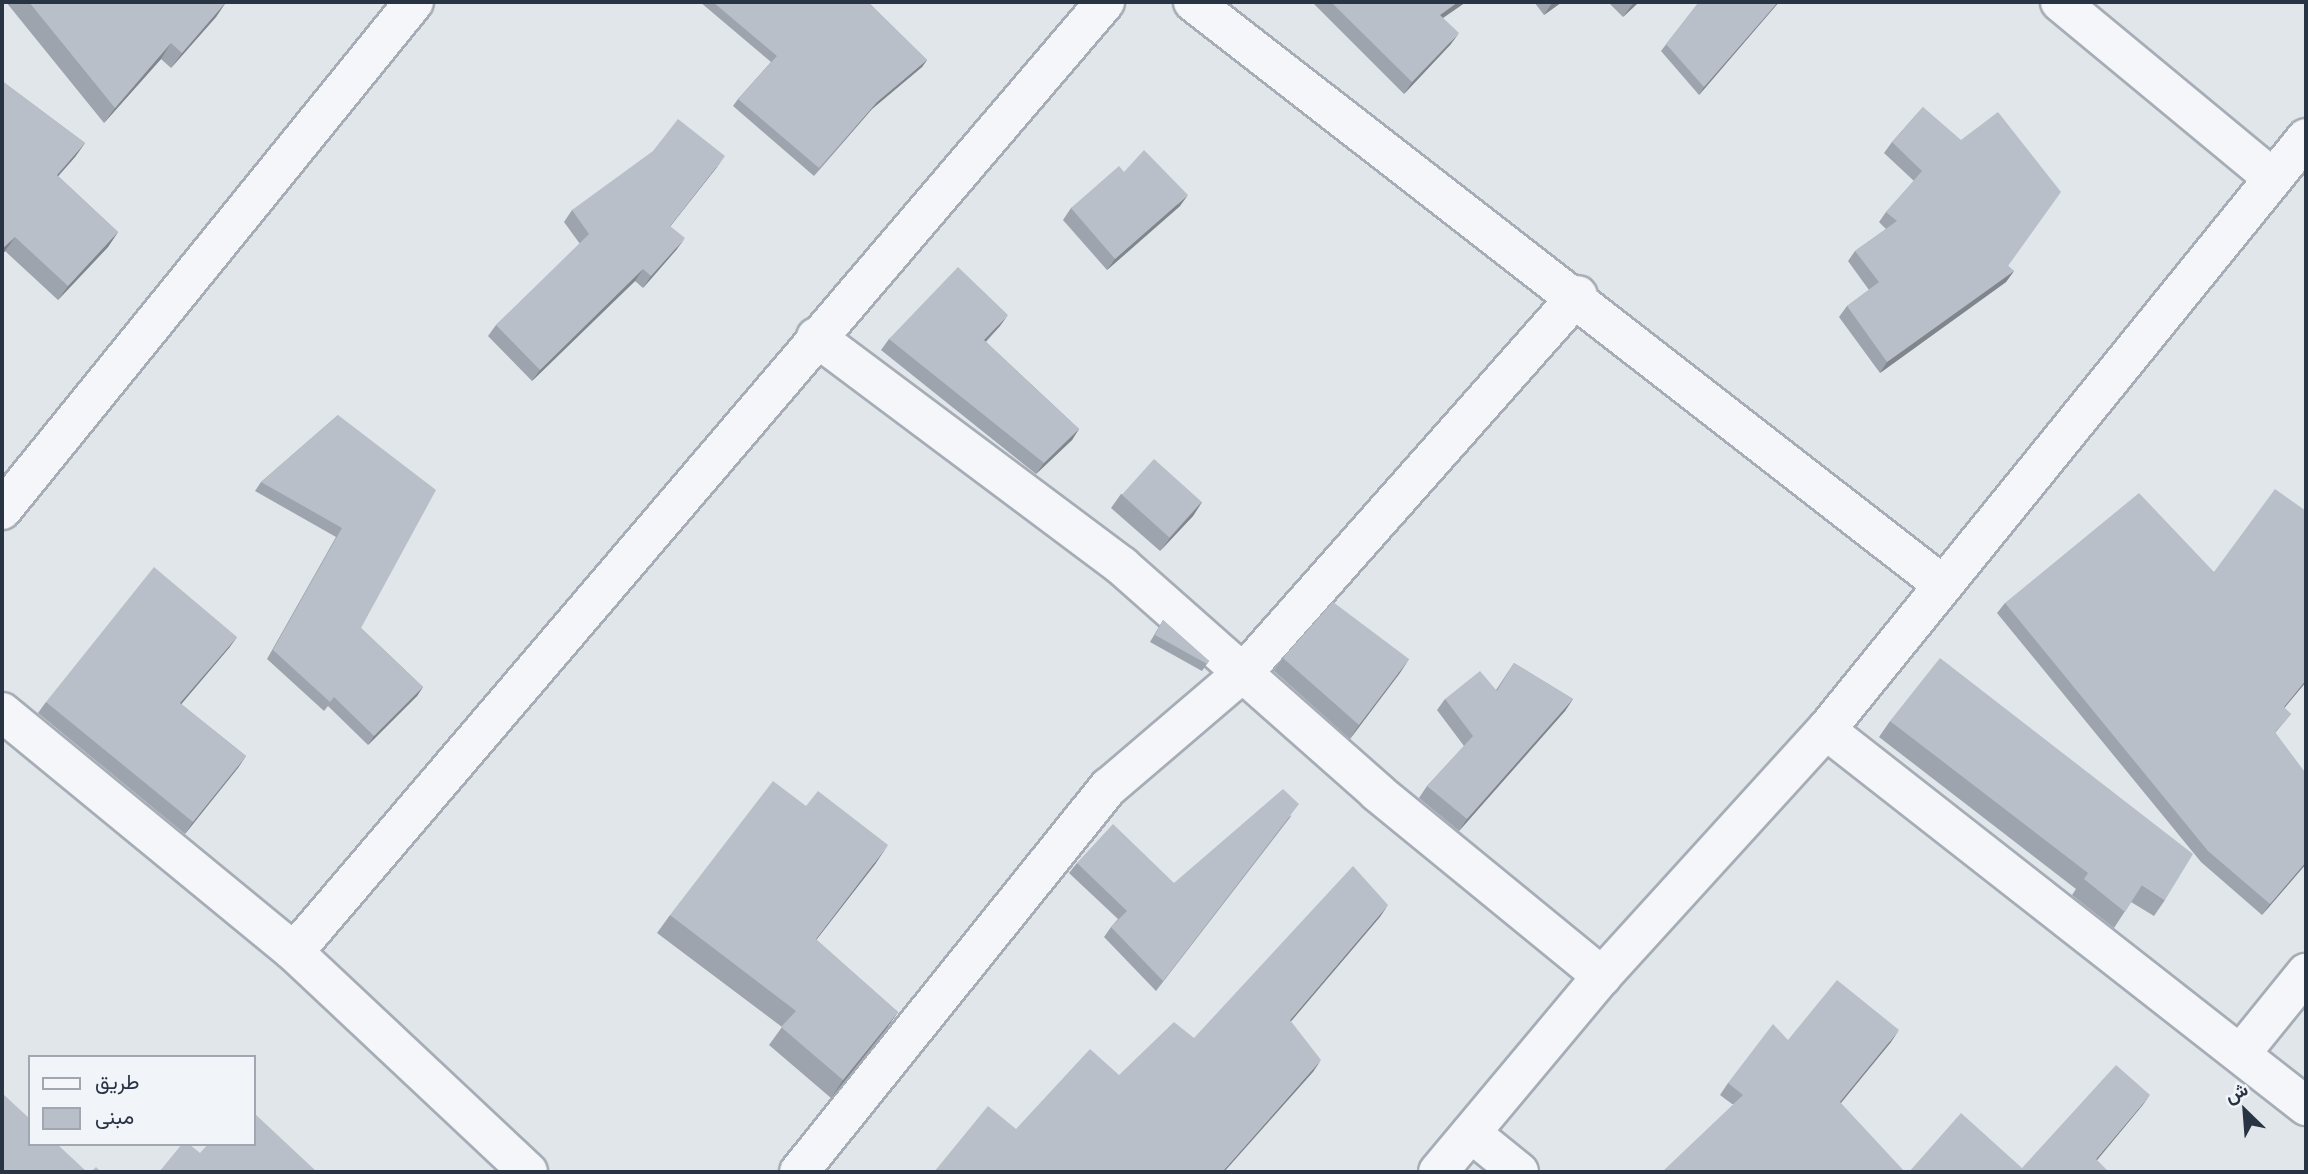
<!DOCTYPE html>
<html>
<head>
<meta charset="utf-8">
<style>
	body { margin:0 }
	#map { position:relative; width:2308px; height:1174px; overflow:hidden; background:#e1e6eb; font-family:"Archivo Narrow",Vazirmatn,sans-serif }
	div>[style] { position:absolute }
	.roads { filter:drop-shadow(2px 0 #a6adb6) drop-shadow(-2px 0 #a6adb6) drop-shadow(0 2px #a6adb6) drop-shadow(0 -2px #a6adb6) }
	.minor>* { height:38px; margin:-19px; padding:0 19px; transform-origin:19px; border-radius:19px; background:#f4f6f9 }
	.wall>* { inset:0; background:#9ea4ad }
	.shaded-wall>* { inset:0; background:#81868d }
	.building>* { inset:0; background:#b8bfc9; transform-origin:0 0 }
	span { translate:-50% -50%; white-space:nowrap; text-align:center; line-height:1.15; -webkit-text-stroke:5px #f1f4f8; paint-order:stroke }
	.frame { position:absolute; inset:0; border:4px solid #283444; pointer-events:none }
	.legend { position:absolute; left:28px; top:1055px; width:228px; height:91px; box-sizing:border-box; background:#f1f4f8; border:2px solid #a1a7b0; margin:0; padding:9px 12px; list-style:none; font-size:21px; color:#283444 }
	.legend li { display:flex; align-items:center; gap:14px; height:35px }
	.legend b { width:35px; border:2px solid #a1a7b0 }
	.north { position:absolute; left:2210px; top:1076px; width:70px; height:70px; -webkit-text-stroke:5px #f1f4f8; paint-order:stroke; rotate:335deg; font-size:19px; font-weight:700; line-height:28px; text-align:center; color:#283444 }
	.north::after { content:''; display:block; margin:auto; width:24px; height:32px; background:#283444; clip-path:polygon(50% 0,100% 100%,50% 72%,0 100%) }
</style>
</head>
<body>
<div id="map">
	<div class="roads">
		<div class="minor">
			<div style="left:1193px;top:2px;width:950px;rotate:37.86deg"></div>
			<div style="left:2060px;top:2px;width:276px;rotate:39.6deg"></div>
			<div style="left:816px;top:337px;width:382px;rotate:36.8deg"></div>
			<div style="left:1122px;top:566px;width:341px;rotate:41.5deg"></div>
			<div style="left:1377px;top:792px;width:291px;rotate:39.3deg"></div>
			<div style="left:2px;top:510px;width:654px;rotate:-50.96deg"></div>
			<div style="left:2px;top:712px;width:378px;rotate:39.4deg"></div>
			<div style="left:294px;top:952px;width:321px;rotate:43.2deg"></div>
			<div style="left:1826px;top:730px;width:610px;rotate:38.07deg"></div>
			<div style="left:294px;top:952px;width:1249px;rotate:-49.51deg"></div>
			<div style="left:2242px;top:1052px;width:102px;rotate:-51deg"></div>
			<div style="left:1471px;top:1133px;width:62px;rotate:39.1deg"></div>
			<div style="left:799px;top:1172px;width:494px;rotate:-51.2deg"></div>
			<div style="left:1109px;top:787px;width:179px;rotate:-40.5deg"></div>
			<div style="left:1245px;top:671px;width:502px;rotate:-48.47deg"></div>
			<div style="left:1438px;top:1172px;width:256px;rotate:-50.1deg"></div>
			<div style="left:1602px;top:976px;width:333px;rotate:-47.7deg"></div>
			<div style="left:1826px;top:730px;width:762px;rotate:-50.96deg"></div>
		</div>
	</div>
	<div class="wall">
		<div style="clip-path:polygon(6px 2px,226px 2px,216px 17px,171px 68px,161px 59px,104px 123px)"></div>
		<div style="clip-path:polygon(700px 2px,868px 2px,927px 60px,922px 67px,872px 109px,814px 176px,733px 106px,738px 99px,771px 62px)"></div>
		<div style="clip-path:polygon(1312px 2px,1466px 2px,1443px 18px,1451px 44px,1404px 94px)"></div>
		<div style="clip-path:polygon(1534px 2px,1562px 2px,1544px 15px)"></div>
		<div style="clip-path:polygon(1608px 2px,1639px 2px,1623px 17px)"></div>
		<div style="clip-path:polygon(1699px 2px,1779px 2px,1699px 95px,1661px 51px)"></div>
		<div style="clip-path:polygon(2px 81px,85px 143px,75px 157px,58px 176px,118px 232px,108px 247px,58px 300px,5px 251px,2px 255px)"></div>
		<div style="clip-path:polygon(1923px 107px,2008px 266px,2014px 271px,2006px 282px,1880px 373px,1839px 317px,1847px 306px,1869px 290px,1848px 261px,1855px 251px,1886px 229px,1879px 222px,1886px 212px,1914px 181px,1884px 153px,1892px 142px)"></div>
		<div style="clip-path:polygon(717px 167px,670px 226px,677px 249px,643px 288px,635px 281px,532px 381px,488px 336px,496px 325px,580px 244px,564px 222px,572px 210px)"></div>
		<div style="clip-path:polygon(1124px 172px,1180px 206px,1107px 270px,1063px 220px,1071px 208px)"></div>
		<div style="clip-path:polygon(1000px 326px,986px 342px,1079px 429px,1072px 440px,1036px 474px,881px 350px,889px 339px)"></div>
		<div style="clip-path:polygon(338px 415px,361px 628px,423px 687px,417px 696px,368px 745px,328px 706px,324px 711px,267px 659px,336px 537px,255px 491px,261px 482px)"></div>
		<div style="clip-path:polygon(1121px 494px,1202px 502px,1193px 516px,1160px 551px,1111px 508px)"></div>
		<div style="clip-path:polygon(2306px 511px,2306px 682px,2284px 708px,2291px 714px,2275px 733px,2306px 774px,2306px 864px,2262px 915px,2201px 862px,1997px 613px,2005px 603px,2214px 572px)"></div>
		<div style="clip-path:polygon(1163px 620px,1209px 661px,1202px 671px,1150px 642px)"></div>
		<div style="clip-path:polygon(237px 637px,229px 648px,181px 704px,246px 756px,185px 834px,38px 713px,46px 702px)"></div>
		<div style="clip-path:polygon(1283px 658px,1409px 659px,1350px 739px,1274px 671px)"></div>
		<div style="clip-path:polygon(1514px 663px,1573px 699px,1565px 711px,1459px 831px,1419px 798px,1427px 786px,1464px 746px,1437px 710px,1445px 699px,1496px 690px)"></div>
		<div style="clip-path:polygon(1890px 721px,2165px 900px,2154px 916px,2131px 902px,2114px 928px,2072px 895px,2076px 889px,1879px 737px)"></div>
		<div style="clip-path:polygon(1292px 815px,1156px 991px,1104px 937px,1111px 927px,1118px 919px,1069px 873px,1077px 863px,1174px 883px)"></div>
		<div style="clip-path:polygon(876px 863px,816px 940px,898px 1012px,886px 1029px,831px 1098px,769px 1045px,782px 1027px,657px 933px,670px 915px)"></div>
		<div style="clip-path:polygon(1788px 1040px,1891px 1042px,1840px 1103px,1732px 1104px,1720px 1095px,1728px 1083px)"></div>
	</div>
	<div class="shaded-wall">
		<div style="clip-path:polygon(226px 2px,216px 17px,171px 68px,182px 53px)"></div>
		<div style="clip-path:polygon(1458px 2px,1466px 2px,1431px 26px,1440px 15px)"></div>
		<div style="clip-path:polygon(1554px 2px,1562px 2px,1544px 15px,1552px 3px)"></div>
		<div style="clip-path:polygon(1635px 2px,1639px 2px,1623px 17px,1631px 6px)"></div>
		<div style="clip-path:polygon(1778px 2px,1779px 2px,1699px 95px,1704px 87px)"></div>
		<div style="clip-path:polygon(1459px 33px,1451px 44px,1404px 94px,1412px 82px)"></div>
		<div style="clip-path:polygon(171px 43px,161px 59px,104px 123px,115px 108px)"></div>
		<div style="clip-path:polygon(927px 60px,922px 67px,872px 109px,814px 176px,877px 102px)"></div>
		<div style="clip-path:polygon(85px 143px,75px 157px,47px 189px,57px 175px)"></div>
		<div style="clip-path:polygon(725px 156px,717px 167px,662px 237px,670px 226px)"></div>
		<div style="clip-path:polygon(1188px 195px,1180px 206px,1107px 270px,1115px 259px)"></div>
		<div style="clip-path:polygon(118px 232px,108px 247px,58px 300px,68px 286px)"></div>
		<div style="clip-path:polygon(15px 237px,5px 251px,2px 255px,2px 249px)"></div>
		<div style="clip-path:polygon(685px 238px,677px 249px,643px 288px,651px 276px)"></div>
		<div style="clip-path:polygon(643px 269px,635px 281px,532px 381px,540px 370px)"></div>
		<div style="clip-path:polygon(2014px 271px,2006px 282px,1880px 373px,1887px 362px)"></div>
		<div style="clip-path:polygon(1008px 315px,1000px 326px,976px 351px,984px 340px)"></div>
		<div style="clip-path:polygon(1079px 429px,1072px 440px,1036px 474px,1044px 463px)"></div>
		<div style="clip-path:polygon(1202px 502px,1193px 516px,1160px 551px,1170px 538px)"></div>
		<div style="clip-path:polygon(237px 637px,229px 648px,172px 715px,180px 703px)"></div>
		<div style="clip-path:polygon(1409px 659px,1400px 673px,1350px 739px,1359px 725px)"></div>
		<div style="clip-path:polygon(2306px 680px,2306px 682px,2276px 718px,2284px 707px)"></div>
		<div style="clip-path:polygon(423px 687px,417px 696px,368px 745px,374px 736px)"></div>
		<div style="clip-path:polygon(1573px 699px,1565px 711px,1459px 831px,1467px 819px)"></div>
		<div style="clip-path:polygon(246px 756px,238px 768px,185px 834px,193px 822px)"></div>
		<div style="clip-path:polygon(888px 845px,876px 863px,803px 957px,816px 939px)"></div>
		<div style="clip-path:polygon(2306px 862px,2306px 864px,2262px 915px,2270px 904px)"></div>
		<div style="clip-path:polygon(1388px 905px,1380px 917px,1282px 1032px,1290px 1020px)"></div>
		<div style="clip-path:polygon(898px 1012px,886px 1029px,831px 1098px,843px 1080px)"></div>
		<div style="clip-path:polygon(1899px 1030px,1891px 1042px,1832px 1114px,1840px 1102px)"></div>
		<div style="clip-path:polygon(1321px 1060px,1313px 1072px,1224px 1172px,1222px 1172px)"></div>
		<div style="clip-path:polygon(2150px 1095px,2142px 1106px,2088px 1171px,2096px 1159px)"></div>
	</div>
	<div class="building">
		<div style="clip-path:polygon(29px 2px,226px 2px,182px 53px,171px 43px,115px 108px)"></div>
		<div style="clip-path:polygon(713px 2px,868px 2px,927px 60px,877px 102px,819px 168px,738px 99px,777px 56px)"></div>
		<div style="clip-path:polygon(1331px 2px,1458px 2px,1440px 15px,1459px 33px,1412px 82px)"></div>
		<div style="clip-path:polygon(1699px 2px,1778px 2px,1704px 87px,1666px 44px)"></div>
		<div style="clip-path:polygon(2px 81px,85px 143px,57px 175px,118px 232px,68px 286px,15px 237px,2px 249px)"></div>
		<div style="clip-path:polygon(1923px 107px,1961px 140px,1998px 112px,2061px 192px,2008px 266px,2014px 271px,1887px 362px,1847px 306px,1879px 282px,1855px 251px,1897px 221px,1886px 212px,1922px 171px,1892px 142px)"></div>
		<div style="clip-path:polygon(678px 119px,725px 156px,670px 226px,685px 238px,651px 276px,643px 269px,540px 370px,496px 325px,589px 234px,572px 210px,653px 151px)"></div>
		<div style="clip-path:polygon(1144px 150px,1188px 195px,1115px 259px,1071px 208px,1119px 166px,1124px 172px)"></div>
		<div style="clip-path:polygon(958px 267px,1008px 315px,984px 340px,1079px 429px,1044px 463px,889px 339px)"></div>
		<div style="clip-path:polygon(338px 415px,436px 490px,361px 628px,423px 687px,374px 736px,334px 697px,330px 702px,273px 650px,342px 528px,261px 482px)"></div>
		<div style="left:1154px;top:459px;width:64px;height:48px;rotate:42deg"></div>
		<div style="clip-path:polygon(2275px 489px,2306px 511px,2306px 680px,2284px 707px,2291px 714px,2275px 732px,2306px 774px,2306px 862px,2270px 904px,2208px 851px,2005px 603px,2139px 493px,2214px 572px)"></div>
		<div style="clip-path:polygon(154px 567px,237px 637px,180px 703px,246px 756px,193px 822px,46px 702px)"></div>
		<div style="clip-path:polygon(1333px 602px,1409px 659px,1359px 725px,1283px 658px)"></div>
		<div style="clip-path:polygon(1163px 620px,1209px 661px,1207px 664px,1155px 635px)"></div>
		<div style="clip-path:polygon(1940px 658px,2193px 854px,2165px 900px,2142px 885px,2125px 912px,2084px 879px,2088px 873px,1890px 721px)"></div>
		<div style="clip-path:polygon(1514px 663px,1573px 699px,1467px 819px,1427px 786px,1473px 736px,1445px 699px,1480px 671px,1497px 691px)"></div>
		<div style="clip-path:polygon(773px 781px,806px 806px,818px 791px,888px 845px,816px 939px,898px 1012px,843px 1080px,781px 1027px,796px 1011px,670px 915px)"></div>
		<div style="clip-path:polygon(1283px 789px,1299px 804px,1163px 981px,1111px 927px,1127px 911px,1077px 863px,1113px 824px,1174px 883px)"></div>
		<div style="clip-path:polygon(1353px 866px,1388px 905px,1290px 1020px,1321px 1060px,1222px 1172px,934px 1172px,988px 1106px,1016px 1129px,1090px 1049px,1119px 1075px,1174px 1022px,1194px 1038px)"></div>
		<div style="clip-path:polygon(1837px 980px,1899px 1030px,1840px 1102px,1905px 1172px,1662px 1172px,1743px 1095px,1728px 1083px,1773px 1024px,1788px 1040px)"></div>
		<div style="clip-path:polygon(2116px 1065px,2150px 1095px,2096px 1159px,2109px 1172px,1909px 1172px,1961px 1113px,2022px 1168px)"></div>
		<div style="clip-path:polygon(2px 1093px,30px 1119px,30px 1144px,57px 1144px,87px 1172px,2px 1172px)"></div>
		<div style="clip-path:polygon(254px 1113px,317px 1172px,159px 1172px,182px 1144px,189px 1144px,200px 1153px,208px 1144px,254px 1144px)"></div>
		<div style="clip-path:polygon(96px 1167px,101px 1172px,91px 1172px)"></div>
	</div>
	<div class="frame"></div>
	<ul class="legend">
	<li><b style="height:9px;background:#f4f6f9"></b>طريق</li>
	<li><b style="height:19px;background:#b8bfc9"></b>مبنى</li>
	</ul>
	<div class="north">ش</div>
</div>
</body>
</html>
